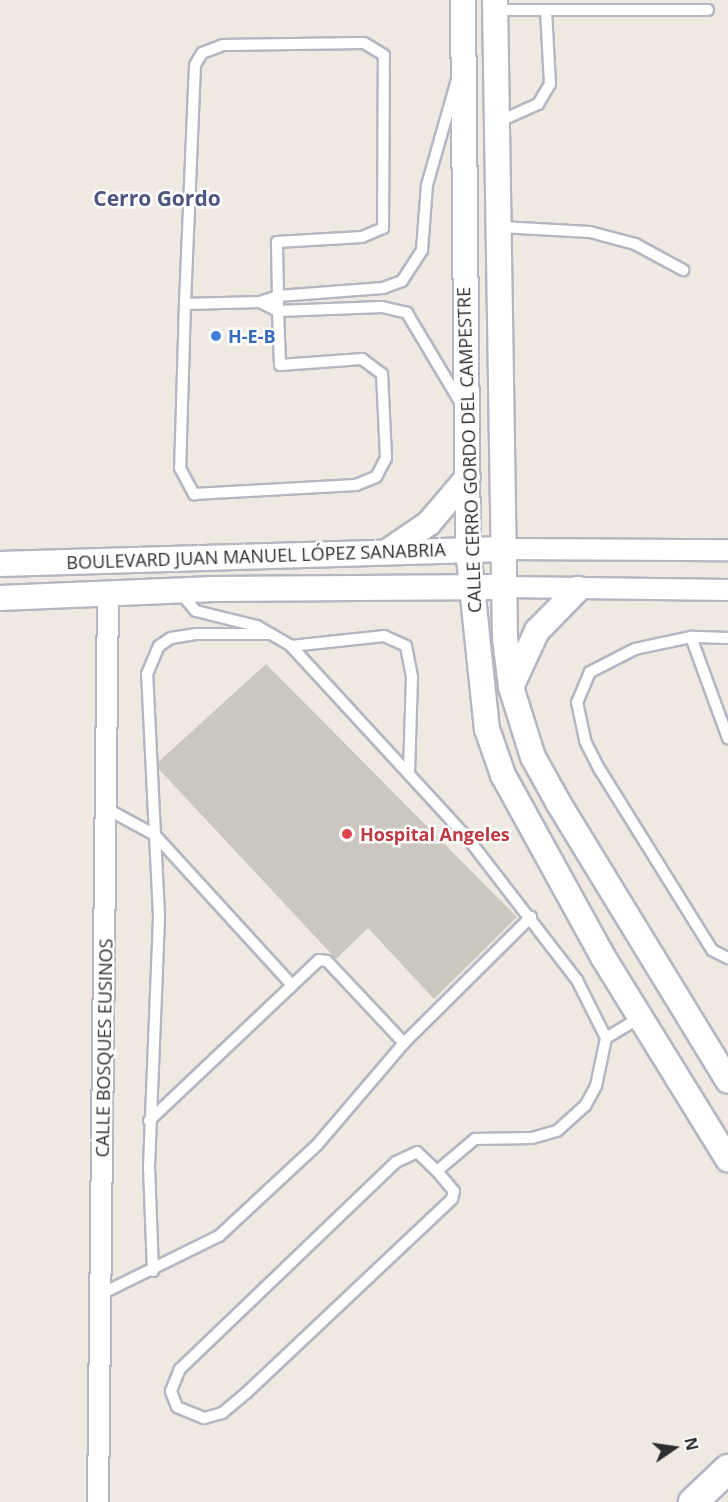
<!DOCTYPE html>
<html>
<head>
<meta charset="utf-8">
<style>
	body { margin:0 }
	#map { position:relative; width:728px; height:1502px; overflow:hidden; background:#efe9e1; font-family:"Open Sans",sans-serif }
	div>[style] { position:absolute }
	.building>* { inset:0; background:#cbc7bf }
	.roads { filter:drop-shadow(2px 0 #b4b7c1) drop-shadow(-2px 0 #b4b7c1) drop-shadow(0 2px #b4b7c1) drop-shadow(0 -2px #b4b7c1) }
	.service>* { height:10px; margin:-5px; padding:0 5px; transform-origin:5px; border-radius:5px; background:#fff }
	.minor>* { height:20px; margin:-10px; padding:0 10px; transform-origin:10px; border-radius:10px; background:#fff }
	.tertiary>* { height:24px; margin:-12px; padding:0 12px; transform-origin:12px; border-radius:12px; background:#fff }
	.secondary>* { height:28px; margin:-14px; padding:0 14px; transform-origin:14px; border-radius:14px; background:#fff }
	.dots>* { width:16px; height:16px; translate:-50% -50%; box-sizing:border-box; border:3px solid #fff; border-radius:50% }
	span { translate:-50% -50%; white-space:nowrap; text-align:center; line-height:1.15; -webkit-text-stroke:5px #fff; paint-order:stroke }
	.shop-label { font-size:18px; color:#366cbe; font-weight:700 }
	.left { translate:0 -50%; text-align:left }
	.street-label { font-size:18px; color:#2e2e2e }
	.health-label { font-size:18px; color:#be3a42; font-weight:700 }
	.quarter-label { font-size:21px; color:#4d5680; font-weight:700 }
	.north { position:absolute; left:644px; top:1418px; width:60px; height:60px; -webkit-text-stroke:4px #fff; paint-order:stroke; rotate:77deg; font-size:16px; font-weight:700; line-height:24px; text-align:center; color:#2e2e2e }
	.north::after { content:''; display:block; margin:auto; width:21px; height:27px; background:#2e2e2e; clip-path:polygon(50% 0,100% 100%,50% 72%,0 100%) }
</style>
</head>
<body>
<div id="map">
	<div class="building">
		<div style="clip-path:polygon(266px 664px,517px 917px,434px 999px,368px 928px,336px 959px,155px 765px)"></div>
	</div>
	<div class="roads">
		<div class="service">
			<div style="left:495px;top:10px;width:213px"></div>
			<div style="left:500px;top:121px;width:42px;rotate:-24.1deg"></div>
			<div style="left:538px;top:104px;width:23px;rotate:-59deg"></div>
			<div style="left:550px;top:84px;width:74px;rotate:-93.1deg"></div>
			<div style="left:501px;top:227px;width:89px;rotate:3.2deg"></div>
			<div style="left:590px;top:232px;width:47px;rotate:14.9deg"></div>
			<div style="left:635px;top:244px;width:55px;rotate:28.4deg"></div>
			<div style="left:260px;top:302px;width:20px;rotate:27deg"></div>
			<div style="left:278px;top:311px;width:104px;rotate:-2.2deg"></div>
			<div style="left:382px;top:307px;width:26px;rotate:13deg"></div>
			<div style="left:407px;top:313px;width:109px;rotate:59.2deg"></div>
			<div style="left:185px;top:304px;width:164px;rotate:91.7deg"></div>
			<div style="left:180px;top:468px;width:30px;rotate:62deg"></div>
			<div style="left:194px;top:494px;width:162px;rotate:-3.2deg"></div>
			<div style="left:356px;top:485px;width:22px;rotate:-22deg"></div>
			<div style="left:376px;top:477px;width:21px;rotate:-62deg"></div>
			<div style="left:386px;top:458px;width:84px;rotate:-92.7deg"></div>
			<div style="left:382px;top:374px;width:25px;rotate:-143deg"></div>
			<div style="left:362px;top:359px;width:82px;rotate:175.8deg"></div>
			<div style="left:280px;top:365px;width:54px;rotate:-92.1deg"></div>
			<div style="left:278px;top:311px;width:15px;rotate:-90deg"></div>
			<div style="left:278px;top:296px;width:54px;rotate:-91.1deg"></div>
			<div style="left:277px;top:242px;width:85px;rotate:-3.4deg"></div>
			<div style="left:362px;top:237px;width:23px;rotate:-23deg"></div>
			<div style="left:383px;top:228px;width:173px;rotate:-89.7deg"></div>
			<div style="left:384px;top:55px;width:23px;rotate:-149deg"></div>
			<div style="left:364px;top:43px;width:141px;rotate:179.2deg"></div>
			<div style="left:223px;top:45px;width:22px;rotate:159deg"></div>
			<div style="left:202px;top:53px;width:14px;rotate:120deg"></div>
			<div style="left:195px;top:65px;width:239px;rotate:92.4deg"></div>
			<div style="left:185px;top:304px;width:75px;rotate:-1.5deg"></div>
			<div style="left:260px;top:302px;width:19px;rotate:-18deg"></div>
			<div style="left:278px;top:296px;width:105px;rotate:-4.4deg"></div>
			<div style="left:383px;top:288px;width:20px;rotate:-20deg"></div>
			<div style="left:402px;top:281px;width:37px;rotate:-57deg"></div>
			<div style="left:422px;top:250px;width:65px;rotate:-85.6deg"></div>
			<div style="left:427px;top:185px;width:109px;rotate:-74.1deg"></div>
			<div style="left:179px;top:591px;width:26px;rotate:50deg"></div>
			<div style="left:196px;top:611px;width:63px;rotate:13.8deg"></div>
			<div style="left:257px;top:626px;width:39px;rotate:30deg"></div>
			<div style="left:291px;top:646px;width:258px;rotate:47.4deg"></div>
			<div style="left:466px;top:836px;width:182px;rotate:52.4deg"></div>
			<div style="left:577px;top:980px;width:65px;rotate:63.4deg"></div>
			<div style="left:606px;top:1038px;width:41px;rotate:-31deg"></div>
			<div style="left:691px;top:637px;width:108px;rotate:69.9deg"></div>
			<div style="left:728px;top:638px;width:37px;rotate:-178deg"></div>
			<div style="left:691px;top:637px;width:57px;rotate:167.9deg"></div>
			<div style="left:635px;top:649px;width:51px;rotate:152.9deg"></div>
			<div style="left:590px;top:672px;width:33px;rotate:113deg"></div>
			<div style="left:577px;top:702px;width:40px;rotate:78deg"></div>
			<div style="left:585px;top:741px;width:33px;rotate:63deg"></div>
			<div style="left:600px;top:770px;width:212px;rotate:58.1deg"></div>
			<div style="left:712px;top:950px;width:18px;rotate:27deg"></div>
			<div style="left:291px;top:646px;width:94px;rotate:-6.1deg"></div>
			<div style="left:384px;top:636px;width:24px;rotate:24deg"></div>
			<div style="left:406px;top:646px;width:32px;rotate:79deg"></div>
			<div style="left:412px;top:677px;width:93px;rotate:91.8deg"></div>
			<div style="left:109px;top:810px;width:52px;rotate:28.5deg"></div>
			<div style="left:155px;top:835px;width:161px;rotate:-92.8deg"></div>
			<div style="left:147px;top:674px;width:30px;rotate:-67deg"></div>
			<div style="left:159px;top:646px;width:14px;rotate:-34deg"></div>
			<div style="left:171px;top:638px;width:26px;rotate:-9deg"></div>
			<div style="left:197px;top:634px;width:74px"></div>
			<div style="left:404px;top:1043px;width:179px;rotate:-44.8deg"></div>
			<div style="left:437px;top:1171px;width:26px;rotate:50deg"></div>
			<div style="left:454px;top:1191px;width:8px;rotate:104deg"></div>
			<div style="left:452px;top:1199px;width:284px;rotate:136.7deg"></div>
			<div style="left:245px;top:1394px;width:30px;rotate:140deg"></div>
			<div style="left:222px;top:1413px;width:19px;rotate:164deg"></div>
			<div style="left:204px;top:1418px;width:29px;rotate:-158deg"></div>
			<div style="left:177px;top:1407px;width:17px;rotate:-111deg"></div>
			<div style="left:171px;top:1391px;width:24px;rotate:-68deg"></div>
			<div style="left:180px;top:1369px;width:299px;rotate:-43.8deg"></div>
			<div style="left:396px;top:1162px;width:23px;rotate:-25deg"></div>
			<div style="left:417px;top:1152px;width:28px;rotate:44deg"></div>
			<div style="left:437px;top:1171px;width:50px;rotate:-40.1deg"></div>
			<div style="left:475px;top:1139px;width:57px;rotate:-1deg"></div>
			<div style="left:532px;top:1138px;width:26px;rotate:-16deg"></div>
			<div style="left:557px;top:1131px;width:38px;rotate:-42deg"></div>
			<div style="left:585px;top:1106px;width:23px;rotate:-61deg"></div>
			<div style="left:596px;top:1086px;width:49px;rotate:-78.2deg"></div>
			<div style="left:153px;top:1271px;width:104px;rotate:-92.2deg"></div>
			<div style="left:149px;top:1167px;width:251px;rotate:-87.7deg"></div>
			<div style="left:159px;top:916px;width:81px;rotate:-92.8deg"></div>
			<div style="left:155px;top:835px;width:200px;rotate:47.6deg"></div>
			<div style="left:99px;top:1295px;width:134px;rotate:-26.2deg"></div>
			<div style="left:219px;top:1236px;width:134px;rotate:-42.9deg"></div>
			<div style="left:317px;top:1145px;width:134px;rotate:-49.5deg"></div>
			<div style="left:404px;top:1043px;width:112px;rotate:-133.2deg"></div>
			<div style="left:327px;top:961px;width:8px;rotate:-173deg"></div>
			<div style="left:319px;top:960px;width:234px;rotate:136.6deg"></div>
		</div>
		<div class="minor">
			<div style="left:505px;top:549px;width:223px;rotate:0.3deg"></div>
			<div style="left:506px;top:587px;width:222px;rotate:0.8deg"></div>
			<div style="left:98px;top:1502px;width:908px;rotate:-89.37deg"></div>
		</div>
		<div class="tertiary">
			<div style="left:463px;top:0;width:549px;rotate:89.48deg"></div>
			<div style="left:468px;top:549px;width:181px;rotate:84deg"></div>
			<div style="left:487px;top:729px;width:49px;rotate:70.8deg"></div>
			<div style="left:503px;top:775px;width:208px;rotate:61.2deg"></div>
			<div style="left:603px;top:957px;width:238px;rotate:58.3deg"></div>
			<div style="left:495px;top:0;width:638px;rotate:89.1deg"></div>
			<div style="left:505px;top:638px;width:49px;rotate:83deg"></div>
			<div style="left:511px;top:687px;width:73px;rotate:72.6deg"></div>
			<div style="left:533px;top:757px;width:54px;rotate:61deg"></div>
			<div style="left:559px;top:804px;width:324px;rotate:58.6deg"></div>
			<div style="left:387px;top:552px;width:51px;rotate:-34.6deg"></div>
			<div style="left:429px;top:523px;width:60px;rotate:-49.7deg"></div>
			<div style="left:0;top:564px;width:505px;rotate:-1.7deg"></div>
			<div style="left:0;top:598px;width:214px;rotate:-2.4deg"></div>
			<div style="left:214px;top:589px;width:292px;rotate:-0.4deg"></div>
			<div style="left:512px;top:685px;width:60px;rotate:-65.2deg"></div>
			<div style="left:537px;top:631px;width:59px;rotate:-45.7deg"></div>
		</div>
		<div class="secondary">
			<div style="left:693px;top:1502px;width:48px;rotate:-43.3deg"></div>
		</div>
	</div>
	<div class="dots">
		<div style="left:216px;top:336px;background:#3f7fe0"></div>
		<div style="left:347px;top:834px;background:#e0444e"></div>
	</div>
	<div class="shop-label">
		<span class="left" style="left:228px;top:336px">H-E-B</span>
	</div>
	<div class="street-label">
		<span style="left:469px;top:450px;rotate:-92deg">CALLE CERRO GORDO DEL CAMPESTRE</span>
		<span style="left:256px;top:556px;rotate:-2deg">BOULEVARD JUAN MANUEL LÓPEZ SANABRIA</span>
		<span style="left:104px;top:1048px;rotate:-89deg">CALLE BOSQUES EUSINOS</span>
	</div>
	<div class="health-label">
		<span class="left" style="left:360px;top:834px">Hospital Angeles</span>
	</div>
	<div class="quarter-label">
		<span style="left:157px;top:198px">Cerro Gordo</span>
	</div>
	<div class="north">N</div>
</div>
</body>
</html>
